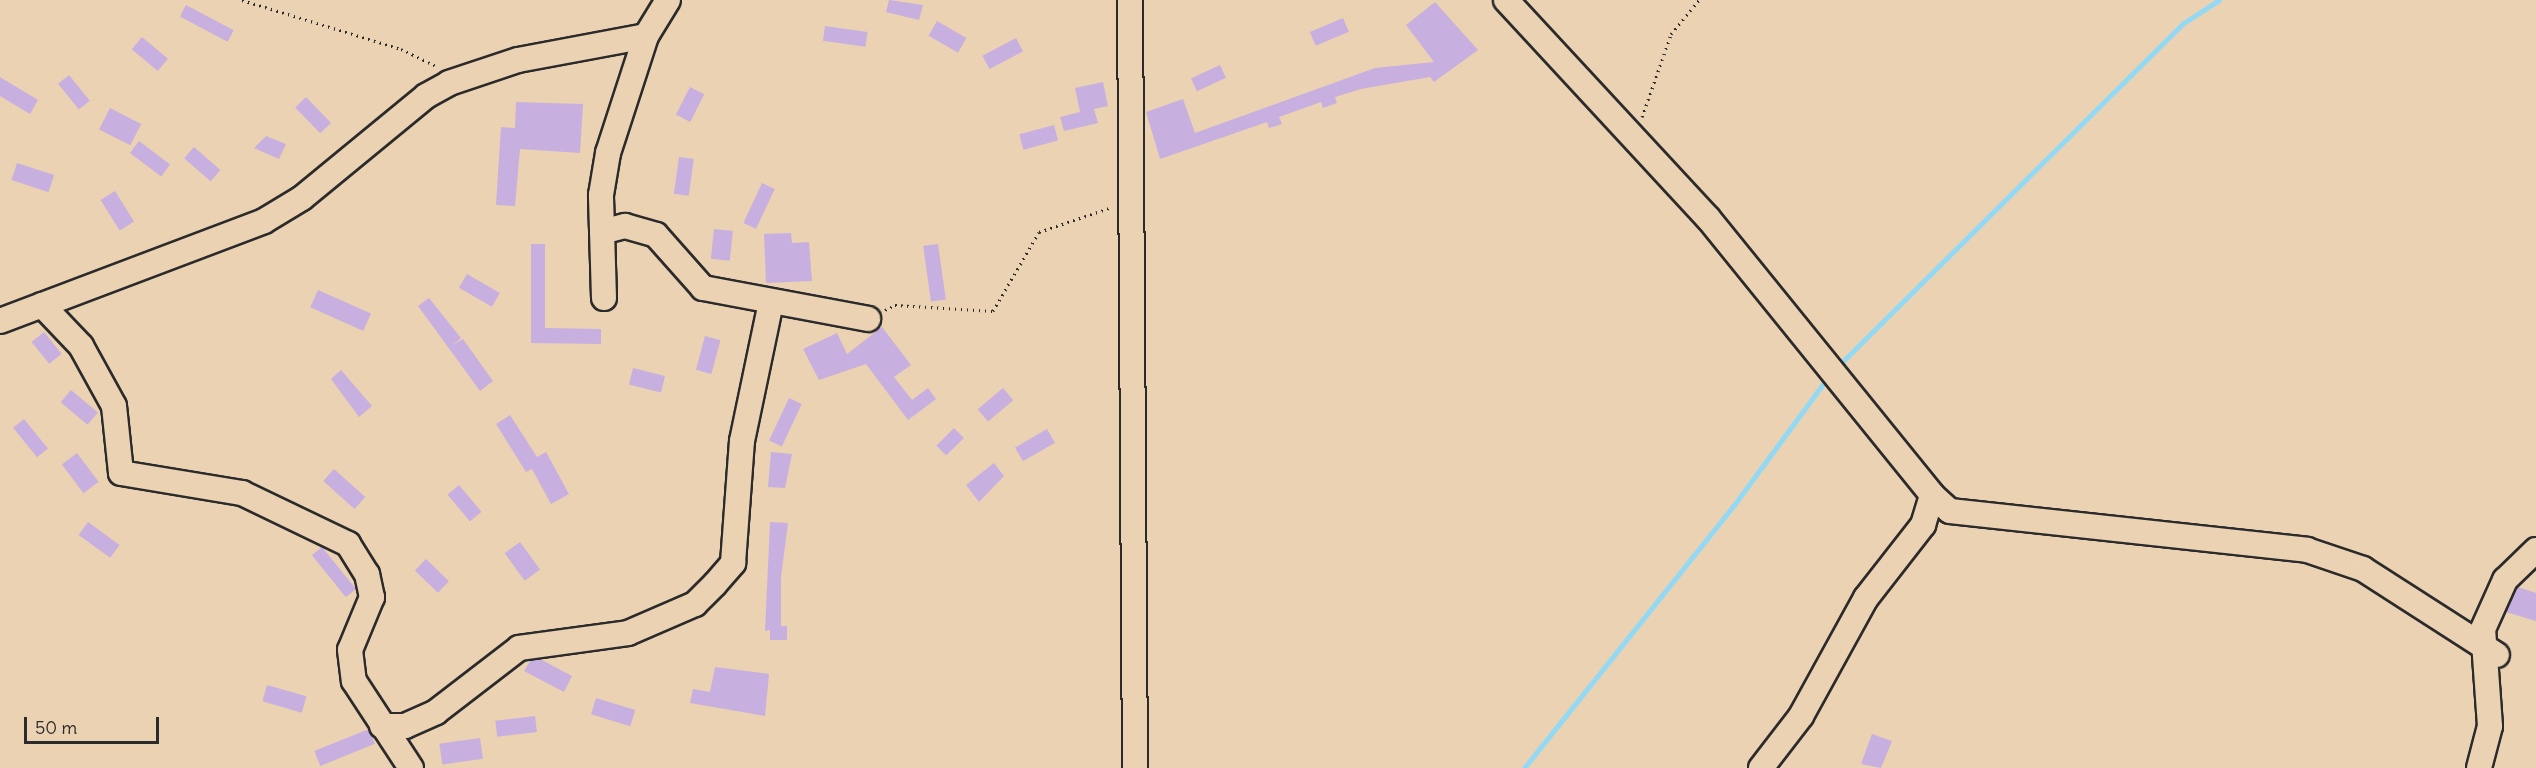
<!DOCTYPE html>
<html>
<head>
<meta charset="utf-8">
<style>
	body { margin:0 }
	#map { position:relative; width:2536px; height:768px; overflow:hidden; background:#ebd2b3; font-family:Delius,sans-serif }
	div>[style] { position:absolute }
	.stream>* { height:5px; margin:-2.5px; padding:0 2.5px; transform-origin:2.5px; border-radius:2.5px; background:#93d9f4 }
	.building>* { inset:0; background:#c7b0df; transform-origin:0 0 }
	.path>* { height:3px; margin-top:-1.5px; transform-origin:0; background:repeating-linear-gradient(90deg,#2b2b2b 0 1.5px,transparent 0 6px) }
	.roads { filter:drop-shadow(2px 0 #2b2b2b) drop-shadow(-2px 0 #2b2b2b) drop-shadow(0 2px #2b2b2b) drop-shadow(0 -2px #2b2b2b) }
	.minor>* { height:24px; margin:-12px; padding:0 12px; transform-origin:12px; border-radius:12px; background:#ebd2b3 }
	span { translate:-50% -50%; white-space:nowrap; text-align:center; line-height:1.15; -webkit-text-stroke:4.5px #ebd2b3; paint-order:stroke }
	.scale { position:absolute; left:24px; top:717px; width:135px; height:27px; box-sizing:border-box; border:3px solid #2b2b2b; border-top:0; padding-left:8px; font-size:18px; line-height:21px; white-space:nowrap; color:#2b2b2b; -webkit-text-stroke:4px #ebd2b3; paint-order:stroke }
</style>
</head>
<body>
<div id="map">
	<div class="stream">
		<div style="left:1838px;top:366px;width:485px;rotate:-44.8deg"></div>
		<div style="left:2182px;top:24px;width:44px;rotate:-33deg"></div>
		<div style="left:1524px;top:768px;width:337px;rotate:-51.4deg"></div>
		<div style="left:1734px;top:505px;width:159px;rotate:-53.7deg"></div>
	</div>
	<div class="building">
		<div style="clip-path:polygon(889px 0,923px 5px,919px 20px,886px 12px)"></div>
		<div style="clip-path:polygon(1435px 2px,1478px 50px,1434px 82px,1430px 77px,1361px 89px,1335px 97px,1337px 103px,1323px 108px,1321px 102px,1279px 117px,1282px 124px,1269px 128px,1267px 122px,1160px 159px,1146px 112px,1183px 99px,1195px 133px,1375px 68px,1434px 62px,1406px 25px)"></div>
		<div style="left:186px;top:5px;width:54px;height:13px;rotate:28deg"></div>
		<div style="left:1343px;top:18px;width:15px;height:36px;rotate:67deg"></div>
		<div style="left:937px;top:21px;width:34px;height:17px;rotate:30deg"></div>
		<div style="left:825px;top:26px;width:43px;height:15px;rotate:8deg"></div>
		<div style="left:142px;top:37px;width:34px;height:16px;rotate:40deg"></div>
		<div style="left:1016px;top:38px;width:15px;height:38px;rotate:62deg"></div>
		<div style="left:1220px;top:65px;width:14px;height:32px;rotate:65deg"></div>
		<div style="left:69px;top:75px;width:33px;height:14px;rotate:51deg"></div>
		<div style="clip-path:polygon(0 77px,38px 100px,30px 114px,0 96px)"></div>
		<div style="clip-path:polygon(1103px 82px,1108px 106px,1094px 109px,1098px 123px,1064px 131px,1060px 117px,1080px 112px,1075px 88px)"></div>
		<div style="left:690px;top:87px;width:16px;height:31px;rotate:27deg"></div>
		<div style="left:306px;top:97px;width:36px;height:15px;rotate:46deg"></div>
		<div style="clip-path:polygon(516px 102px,583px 104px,580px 153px,520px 149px,515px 206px,496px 205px,501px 127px,515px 128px)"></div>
		<div style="left:110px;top:108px;width:35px;height:24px;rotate:27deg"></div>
		<div style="left:1054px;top:125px;width:16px;height:36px;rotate:75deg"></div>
		<div style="clip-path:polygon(266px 136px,286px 144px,279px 159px,254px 148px)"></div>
		<div style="left:139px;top:141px;width:39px;height:15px;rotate:37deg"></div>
		<div style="left:194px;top:147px;width:35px;height:15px;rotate:41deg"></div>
		<div style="left:679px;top:157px;width:15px;height:37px;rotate:8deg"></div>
		<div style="left:17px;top:163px;width:39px;height:18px;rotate:18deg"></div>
		<div style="left:762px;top:183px;width:14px;height:44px;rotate:25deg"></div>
		<div style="left:115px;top:191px;width:36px;height:17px;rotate:58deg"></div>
		<div style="left:714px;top:229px;width:19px;height:30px;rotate:6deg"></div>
		<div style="clip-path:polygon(791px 233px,792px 243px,809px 242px,812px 281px,766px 283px,764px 234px)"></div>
		<div style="clip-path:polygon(531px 244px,545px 244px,545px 328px,601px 329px,601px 344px,531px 343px)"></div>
		<div style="left:938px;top:244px;width:56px;height:15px;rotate:82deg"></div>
		<div style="left:467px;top:274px;width:38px;height:16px;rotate:30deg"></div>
		<div style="left:318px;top:290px;width:58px;height:19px;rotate:24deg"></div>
		<div style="clip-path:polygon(429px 298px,461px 338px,453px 345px,463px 339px,493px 381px,480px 391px,418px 306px)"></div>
		<div style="clip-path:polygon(882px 327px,911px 365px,894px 377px,912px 400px,928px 388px,936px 399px,908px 420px,866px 364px,819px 380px,803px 349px,837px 333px,847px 354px)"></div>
		<div style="left:44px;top:332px;width:28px;height:16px;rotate:51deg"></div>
		<div style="left:705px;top:336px;width:16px;height:35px;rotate:15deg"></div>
		<div style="left:633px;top:368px;width:33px;height:17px;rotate:14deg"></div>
		<div style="clip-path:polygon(341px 370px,372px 406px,359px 417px,331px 379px)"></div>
		<div style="left:1003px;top:388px;width:16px;height:33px;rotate:50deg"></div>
		<div style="left:71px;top:390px;width:35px;height:16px;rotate:40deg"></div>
		<div style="left:789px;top:398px;width:14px;height:47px;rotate:25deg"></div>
		<div style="clip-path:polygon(510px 415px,537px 457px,546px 452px,569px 494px,551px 504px,532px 469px,526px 472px,496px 424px)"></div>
		<div style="left:24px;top:419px;width:38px;height:14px;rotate:51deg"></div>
		<div style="left:954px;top:428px;width:14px;height:25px;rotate:45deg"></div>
		<div style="left:1047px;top:429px;width:16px;height:37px;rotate:60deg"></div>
		<div style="clip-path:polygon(771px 452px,792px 454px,785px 488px,768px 487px)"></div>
		<div style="left:77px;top:453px;width:36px;height:19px;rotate:53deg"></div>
		<div style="clip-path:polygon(994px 463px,1004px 476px,979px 502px,966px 485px)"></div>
		<div style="left:334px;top:469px;width:42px;height:16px;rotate:42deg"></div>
		<div style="left:459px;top:485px;width:35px;height:15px;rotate:50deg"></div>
		<div style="left:88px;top:522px;width:39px;height:16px;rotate:36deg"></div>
		<div style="clip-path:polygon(770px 522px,788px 523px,781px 577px,781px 626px,787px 626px,787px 640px,770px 640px,770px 630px,765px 631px)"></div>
		<div style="left:520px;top:542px;width:34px;height:19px;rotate:54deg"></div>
		<div style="left:322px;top:547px;width:54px;height:13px;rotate:51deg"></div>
		<div style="left:426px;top:559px;width:32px;height:16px;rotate:44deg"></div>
		<div style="clip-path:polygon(2518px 587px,2536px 593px,2536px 621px,2506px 612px)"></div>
		<div style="clip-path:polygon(540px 659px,572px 676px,564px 692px,524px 671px,530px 661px)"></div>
		<div style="clip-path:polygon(715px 667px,769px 674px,765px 716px,690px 703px,693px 689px,710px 692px)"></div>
		<div style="left:267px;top:685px;width:41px;height:17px;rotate:16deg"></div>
		<div style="left:596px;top:698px;width:41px;height:17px;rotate:17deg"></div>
		<div style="left:535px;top:716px;width:16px;height:40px;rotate:83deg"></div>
		<div style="left:369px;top:729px;width:16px;height:59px;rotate:68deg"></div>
		<div style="clip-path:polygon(1872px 734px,1892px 741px,1881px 768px,1861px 764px)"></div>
		<div style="left:480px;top:738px;width:21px;height:41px;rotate:82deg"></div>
	</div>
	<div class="path">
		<div style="left:242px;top:0;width:166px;rotate:17.1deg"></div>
		<div style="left:401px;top:49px;width:41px;rotate:25.9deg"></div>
		<div style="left:1642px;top:117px;width:88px;rotate:-70.7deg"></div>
		<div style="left:1671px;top:34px;width:44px;rotate:-50.5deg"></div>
		<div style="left:885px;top:310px;width:11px;rotate:-27deg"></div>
		<div style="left:895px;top:305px;width:98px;rotate:3.5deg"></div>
		<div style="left:993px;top:311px;width:91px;rotate:-59.8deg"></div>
		<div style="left:1039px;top:232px;width:77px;rotate:-18.9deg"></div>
	</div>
	<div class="roads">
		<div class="minor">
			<div style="left:1130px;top:0;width:768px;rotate:89.63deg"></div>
			<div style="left:1506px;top:0;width:297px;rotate:47.2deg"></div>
			<div style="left:1708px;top:218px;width:356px;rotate:51deg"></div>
			<div style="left:1932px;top:495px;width:24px;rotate:42deg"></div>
			<div style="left:1950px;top:511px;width:359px;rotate:6.2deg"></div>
			<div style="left:2307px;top:550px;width:59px;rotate:18.7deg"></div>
			<div style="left:2363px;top:569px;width:159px;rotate:32.7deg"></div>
			<div style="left:602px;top:232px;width:24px;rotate:-15deg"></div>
			<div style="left:625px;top:226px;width:32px;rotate:16deg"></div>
			<div style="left:656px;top:235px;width:71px;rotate:48.4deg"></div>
			<div style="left:703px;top:288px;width:168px;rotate:10.6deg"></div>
			<div style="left:604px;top:298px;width:103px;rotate:-91.7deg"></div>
			<div style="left:601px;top:195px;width:43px;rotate:-80.5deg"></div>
			<div style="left:608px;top:153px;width:123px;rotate:-72deg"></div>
			<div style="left:646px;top:36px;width:42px;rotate:-58.6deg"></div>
			<div style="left:42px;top:305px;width:57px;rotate:46.4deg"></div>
			<div style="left:81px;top:346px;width:68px;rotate:61.2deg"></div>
			<div style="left:114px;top:406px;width:67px;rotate:84deg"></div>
			<div style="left:121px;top:473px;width:123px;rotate:9.4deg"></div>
			<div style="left:242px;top:493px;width:118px;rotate:25.7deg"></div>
			<div style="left:348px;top:544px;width:36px;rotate:58deg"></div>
			<div style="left:367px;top:574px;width:24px;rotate:78deg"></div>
			<div style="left:372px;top:597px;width:57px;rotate:112.5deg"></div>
			<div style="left:350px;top:650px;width:31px;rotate:83deg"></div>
			<div style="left:354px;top:681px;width:104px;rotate:56.8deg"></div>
			<div style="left:0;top:321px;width:282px;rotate:-20.7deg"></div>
			<div style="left:264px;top:221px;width:44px;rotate:-31.2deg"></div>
			<div style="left:302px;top:198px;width:161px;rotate:-39.4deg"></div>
			<div style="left:426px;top:96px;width:26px;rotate:-29deg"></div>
			<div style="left:449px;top:83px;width:73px;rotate:-18.4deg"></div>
			<div style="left:518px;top:60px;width:130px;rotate:-10.6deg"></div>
			<div style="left:382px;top:726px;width:23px"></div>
			<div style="left:405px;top:726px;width:34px;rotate:-24deg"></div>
			<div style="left:436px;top:712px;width:105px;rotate:-37.6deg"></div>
			<div style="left:519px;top:648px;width:110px;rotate:-7.8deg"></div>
			<div style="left:628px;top:633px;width:73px;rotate:-23.4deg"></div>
			<div style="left:695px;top:604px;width:28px;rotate:-45deg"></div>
			<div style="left:715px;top:584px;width:28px;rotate:-49deg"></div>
			<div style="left:733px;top:563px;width:122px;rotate:-85.8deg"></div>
			<div style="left:742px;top:441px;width:142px;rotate:-78.2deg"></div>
			<div style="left:1761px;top:768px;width:66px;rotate:-52.4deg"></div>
			<div style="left:1801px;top:716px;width:135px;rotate:-61.2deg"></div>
			<div style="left:1866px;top:598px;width:93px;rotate:-52deg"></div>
			<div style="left:1923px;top:525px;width:31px;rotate:-73deg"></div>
			<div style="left:2479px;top:768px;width:43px;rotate:-75.3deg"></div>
			<div style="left:2490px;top:726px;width:97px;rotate:-94.1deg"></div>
			<div style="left:2483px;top:629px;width:54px;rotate:-65.8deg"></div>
			<div style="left:2505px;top:580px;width:43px;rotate:-44.1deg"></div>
		</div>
	</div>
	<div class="scale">50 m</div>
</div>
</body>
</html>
